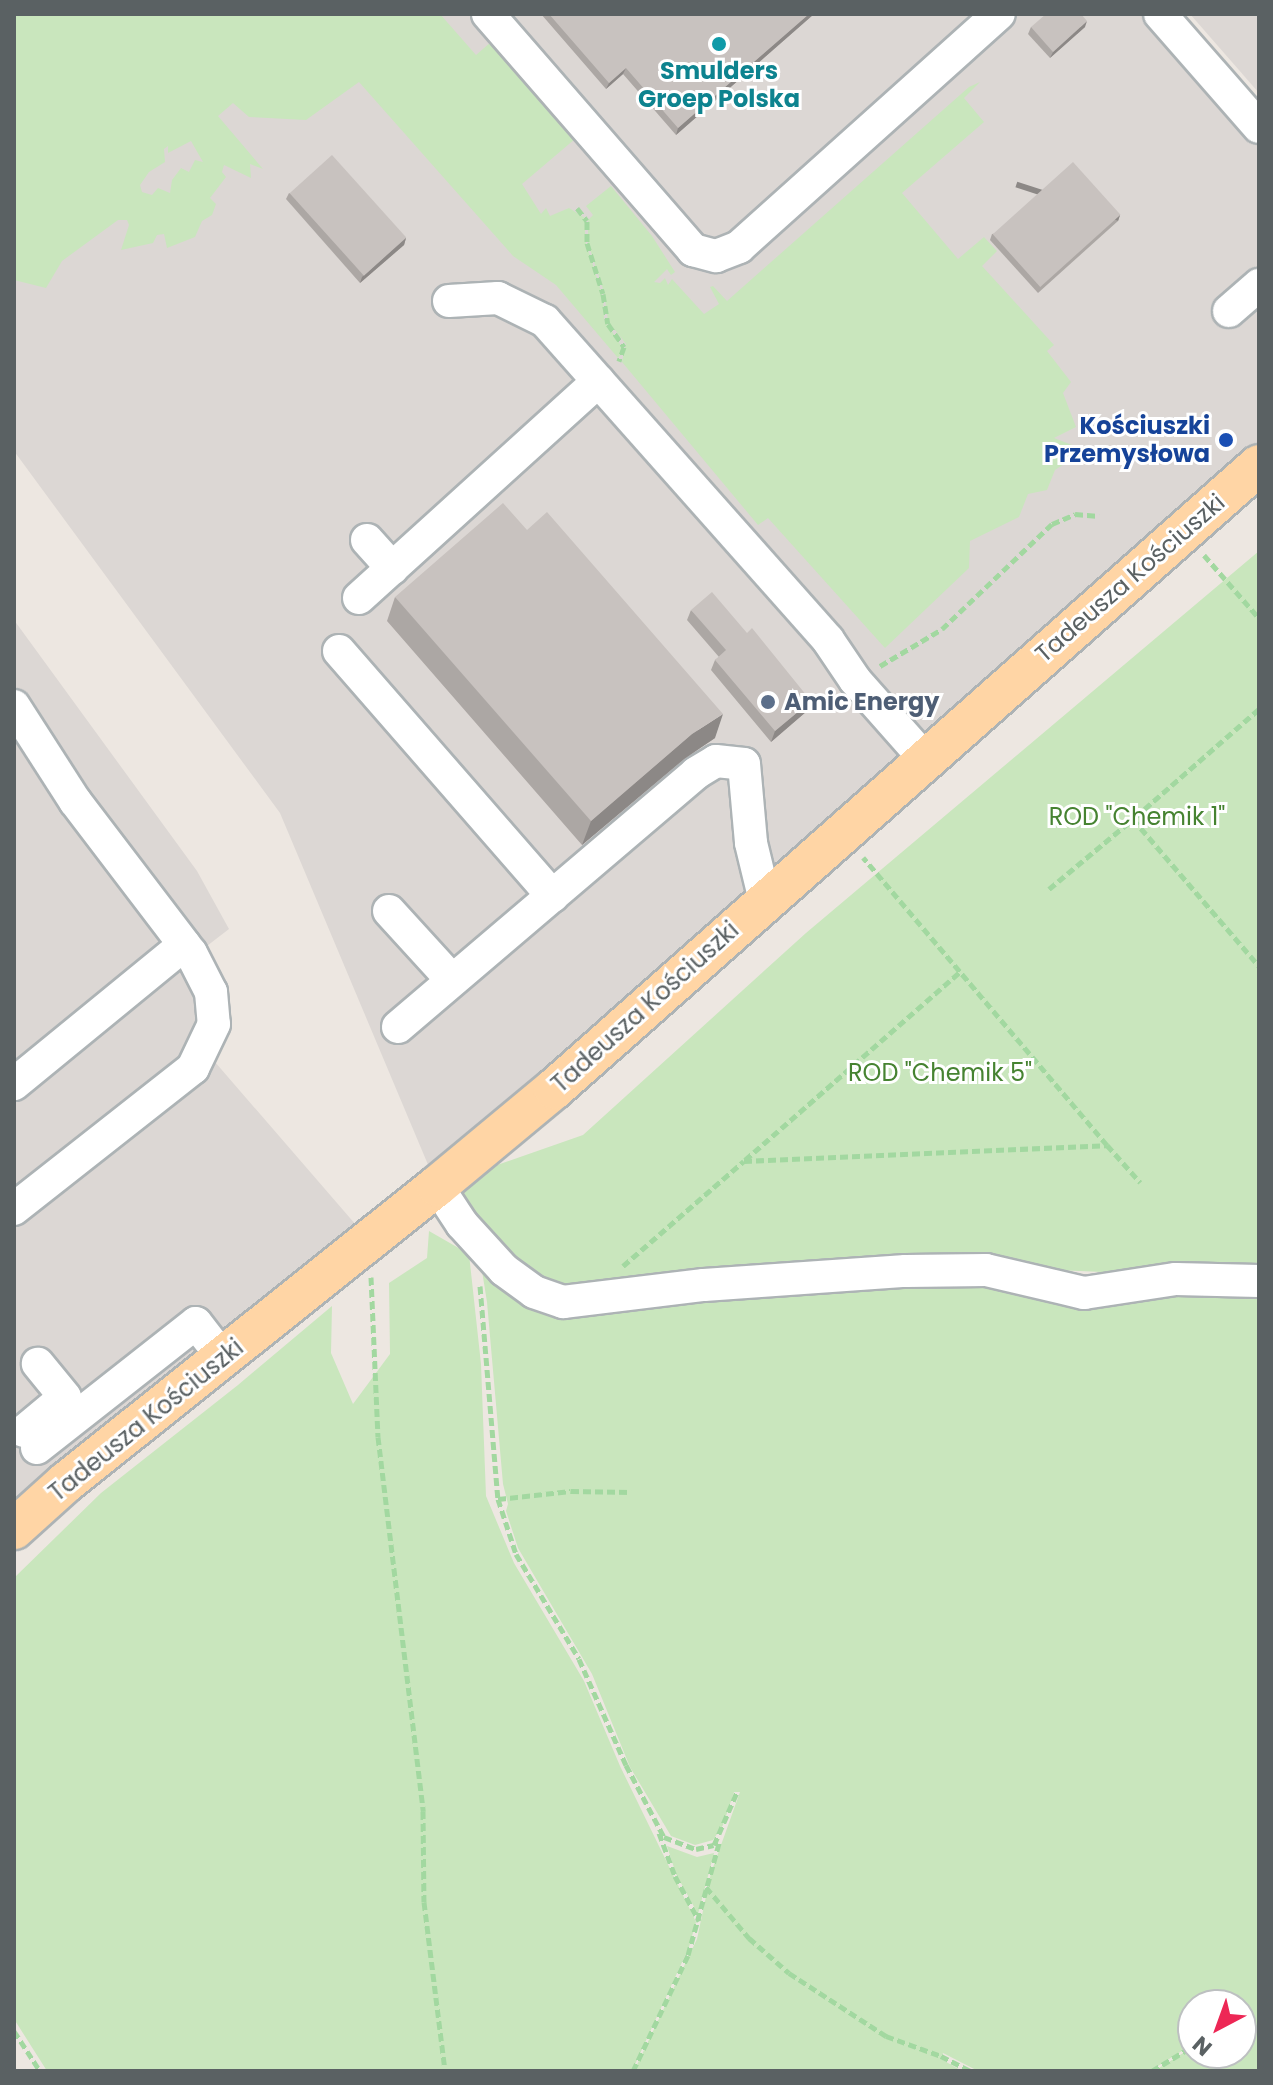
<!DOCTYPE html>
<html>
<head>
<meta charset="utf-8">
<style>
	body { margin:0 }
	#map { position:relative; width:1273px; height:2085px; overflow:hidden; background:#ede7e1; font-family:Poppins,sans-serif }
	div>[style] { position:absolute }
	.industrial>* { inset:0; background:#dcd7d4 }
	.green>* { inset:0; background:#c9e6bd }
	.path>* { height:5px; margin-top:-2.5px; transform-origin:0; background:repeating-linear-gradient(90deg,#a2d8a0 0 8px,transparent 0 12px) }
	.roads { filter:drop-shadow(2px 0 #adb3b5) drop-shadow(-2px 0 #adb3b5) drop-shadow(0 2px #adb3b5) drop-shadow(0 -2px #adb3b5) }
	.minor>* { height:32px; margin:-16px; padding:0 16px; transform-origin:16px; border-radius:16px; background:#fff }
	.major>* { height:40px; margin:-20px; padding:0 20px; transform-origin:20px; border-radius:20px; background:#ffd5a5 }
	.wall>* { inset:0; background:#aca7a4 }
	.shaded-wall>* { inset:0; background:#8c8886; transform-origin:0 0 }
	.building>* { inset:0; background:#c8c2bf; transform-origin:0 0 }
	.dots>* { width:22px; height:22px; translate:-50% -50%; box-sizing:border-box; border:4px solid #fff; border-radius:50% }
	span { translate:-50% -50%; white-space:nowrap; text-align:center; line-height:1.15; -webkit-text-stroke:6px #fff; paint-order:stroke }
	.culture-label { font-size:24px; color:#0d838f; font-weight:700 }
	.transit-label { font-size:24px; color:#164399; font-weight:700 }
	.right { translate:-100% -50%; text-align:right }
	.street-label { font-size:24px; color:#5a6163 }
	.service-label { font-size:24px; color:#4e5e75; font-weight:700 }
	.left { translate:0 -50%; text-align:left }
	.park-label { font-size:24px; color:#468331 }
	.frame { position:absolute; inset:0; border:16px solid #5a6163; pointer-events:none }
	.north { position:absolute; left:1177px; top:1989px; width:80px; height:80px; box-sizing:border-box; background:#fff; border:2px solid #bdc0c1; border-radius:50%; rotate:221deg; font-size:22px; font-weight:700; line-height:32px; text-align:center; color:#5a6163 }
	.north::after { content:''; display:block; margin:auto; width:28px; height:36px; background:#ed2755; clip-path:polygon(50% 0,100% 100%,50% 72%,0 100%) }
</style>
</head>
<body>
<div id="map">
	<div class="industrial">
		<div style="clip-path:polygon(14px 14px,1160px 14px,1259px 127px,1259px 466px,437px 1186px,280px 813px,14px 451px)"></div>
		<div style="clip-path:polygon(1190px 14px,1259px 14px,1259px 93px)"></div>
		<div style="clip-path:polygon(14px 620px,197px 871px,229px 929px,203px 949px,224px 1031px,215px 1062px,369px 1240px,14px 1529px)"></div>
	</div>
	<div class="green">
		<div style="clip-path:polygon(evenodd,14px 14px,440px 14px,476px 55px,498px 36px,582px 133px,522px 184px,541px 214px,546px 208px,550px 216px,569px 208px,585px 218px,585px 240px,603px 297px,604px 319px,622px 347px,621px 354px,618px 358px,556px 285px,513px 256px,359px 82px,306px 120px,249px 117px,233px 103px,218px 116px,263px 169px,250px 164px,251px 178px,224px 165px,222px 172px,226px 177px,210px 198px,216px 204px,212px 215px,202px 221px,195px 237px,167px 248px,164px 234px,157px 235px,153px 243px,121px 250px,129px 225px,127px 220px,118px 220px,62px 261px,46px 288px,14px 280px,14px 14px,191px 141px,203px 162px,195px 160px,189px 172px,181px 168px,172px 180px,170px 193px,158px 188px,152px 195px,142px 192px,140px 185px,149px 172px,165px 162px,164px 149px,168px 146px,168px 153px,191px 141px)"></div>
		<div style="clip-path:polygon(980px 82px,964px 98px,984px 122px,902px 193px,958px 259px,984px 237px,997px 251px,982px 266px,1054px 345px,1047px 351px,1071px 382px,1063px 393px,1076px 427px,1054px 438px,1085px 450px,1055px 470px,1047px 490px,1028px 494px,1019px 517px,970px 541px,969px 568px,885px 648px,768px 518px,758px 525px,622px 362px,626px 344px,608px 321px,604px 292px,588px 243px,588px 220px,593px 215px,586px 206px,611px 186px,652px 236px,675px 272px,671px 275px,667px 269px,654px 282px,660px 283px,665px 278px,668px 285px,672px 279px,704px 314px,719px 304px,710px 287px,713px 286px,727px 301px,969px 87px)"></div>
		<div style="clip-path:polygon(1259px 551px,1259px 1279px,990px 1267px,547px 1291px,437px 1186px,583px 1135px,806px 933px)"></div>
		<div style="clip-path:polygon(429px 1231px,469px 1254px,481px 1364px,486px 1496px,514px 1563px,584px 1681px,620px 1766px,696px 1922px,689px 1947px,632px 2071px,47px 2071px,14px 2019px,14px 1578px,101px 1493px,238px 1385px,332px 1306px,331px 1353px,353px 1404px,390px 1354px,389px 1283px,427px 1258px)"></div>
		<div style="clip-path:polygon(479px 1252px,523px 1295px,825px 1281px,1259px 1285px,1259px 2026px,1241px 2029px,1241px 2005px,1193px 2005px,1193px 2044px,1150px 2071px,978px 2071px,943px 2053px,941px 2059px,962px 2071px,634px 2071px,697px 1939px,711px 1873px,740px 1792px,734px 1792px,723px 1825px,713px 1840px,695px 1845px,671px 1836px,630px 1767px,592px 1674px,518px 1548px,506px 1511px,508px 1504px,503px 1484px,487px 1302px)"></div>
		<div style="clip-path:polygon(667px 1846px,697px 1857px,714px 1853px,698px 1914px,676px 1874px)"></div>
		<div style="clip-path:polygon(1259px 2028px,1259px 2071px,1154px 2071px,1193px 2047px,1193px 2053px,1241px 2053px,1241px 2031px)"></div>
	</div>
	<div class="path">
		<div style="left:577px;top:208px;width:16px;rotate:52deg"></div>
		<div style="left:587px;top:221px;width:22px;rotate:90deg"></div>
		<div style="left:587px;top:243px;width:53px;rotate:72.6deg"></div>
		<div style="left:603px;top:294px;width:30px;rotate:81deg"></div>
		<div style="left:608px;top:324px;width:28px;rotate:55deg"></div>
		<div style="left:624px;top:347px;width:15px;rotate:110deg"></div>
		<div style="left:1204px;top:555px;width:84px;rotate:48.9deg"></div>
		<div style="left:880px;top:666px;width:72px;rotate:-30.8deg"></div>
		<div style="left:942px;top:629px;width:152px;rotate:-43.7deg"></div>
		<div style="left:1052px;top:524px;width:25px;rotate:-23deg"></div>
		<div style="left:1075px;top:514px;width:24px;rotate:5deg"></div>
		<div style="left:1259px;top:709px;width:167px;rotate:138.9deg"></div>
		<div style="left:1133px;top:819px;width:194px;rotate:49.4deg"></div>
		<div style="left:1049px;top:889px;width:109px;rotate:-39.8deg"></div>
		<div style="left:1107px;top:1145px;width:50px;rotate:48.3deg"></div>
		<div style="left:745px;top:1160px;width:286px;rotate:-41.2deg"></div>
		<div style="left:623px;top:1266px;width:160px;rotate:-41deg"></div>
		<div style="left:744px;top:1161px;width:363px;rotate:-2.5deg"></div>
		<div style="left:1107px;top:1145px;width:377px;rotate:-130.3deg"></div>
		<div style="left:371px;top:1277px;width:160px;rotate:87.5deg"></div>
		<div style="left:378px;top:1437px;width:377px;rotate:83.1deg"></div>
		<div style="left:423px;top:1811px;width:91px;rotate:89.4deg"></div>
		<div style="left:424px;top:1902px;width:170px;rotate:82.9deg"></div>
		<div style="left:480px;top:1286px;width:214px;rotate:85.2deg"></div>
		<div style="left:498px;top:1499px;width:58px;rotate:71.9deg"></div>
		<div style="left:516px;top:1554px;width:122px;rotate:59deg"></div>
		<div style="left:579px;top:1659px;width:116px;rotate:66.1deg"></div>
		<div style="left:626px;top:1765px;width:81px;rotate:62.2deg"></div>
		<div style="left:664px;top:1837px;width:34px;rotate:21deg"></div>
		<div style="left:696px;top:1849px;width:18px;rotate:-13deg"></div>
		<div style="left:714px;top:1845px;width:58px;rotate:-66.5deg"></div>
		<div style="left:498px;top:1499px;width:73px;rotate:-6.3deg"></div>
		<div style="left:571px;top:1491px;width:60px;rotate:1deg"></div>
		<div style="left:659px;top:1833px;width:46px;rotate:69.6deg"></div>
		<div style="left:675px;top:1876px;width:51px;rotate:61.9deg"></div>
		<div style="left:706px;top:1887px;width:67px;rotate:49.9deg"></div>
		<div style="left:749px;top:1938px;width:53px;rotate:41.2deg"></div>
		<div style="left:789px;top:1973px;width:116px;rotate:33deg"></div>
		<div style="left:886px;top:2036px;width:59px;rotate:20deg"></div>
		<div style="left:941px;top:2056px;width:33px;rotate:27deg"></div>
		<div style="left:1241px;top:2029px;width:18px;rotate:-6deg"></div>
		<div style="left:14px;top:2031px;width:48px;rotate:57deg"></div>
		<div style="left:633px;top:2071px;width:128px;rotate:-64.6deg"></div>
		<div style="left:688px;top:1955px;width:119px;rotate:-74.5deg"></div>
		<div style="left:1152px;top:2071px;width:48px;rotate:-31.4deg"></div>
	</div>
	<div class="roads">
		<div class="minor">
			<div style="left:488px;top:14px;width:313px;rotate:49deg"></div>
			<div style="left:693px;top:250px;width:24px;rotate:15deg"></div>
			<div style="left:716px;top:256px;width:25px;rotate:-21deg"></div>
			<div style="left:739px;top:247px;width:349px;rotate:-41.9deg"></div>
			<div style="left:1160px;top:14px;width:150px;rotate:48.8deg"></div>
			<div style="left:449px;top:301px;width:49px;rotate:-3.5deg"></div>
			<div style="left:498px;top:298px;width:52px;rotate:26.1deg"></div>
			<div style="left:545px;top:321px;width:426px;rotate:48.4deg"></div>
			<div style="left:828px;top:640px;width:48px;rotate:56deg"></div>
			<div style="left:855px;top:680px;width:106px;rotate:48.5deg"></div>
			<div style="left:1229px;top:311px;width:40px;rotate:-41deg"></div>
			<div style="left:367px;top:540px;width:38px;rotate:48deg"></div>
			<div style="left:359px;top:598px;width:323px;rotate:-42.2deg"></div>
			<div style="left:339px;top:651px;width:325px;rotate:48.9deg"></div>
			<div style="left:14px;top:706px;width:113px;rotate:57.3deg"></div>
			<div style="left:75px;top:801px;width:191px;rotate:52.7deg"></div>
			<div style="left:191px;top:953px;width:44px;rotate:62.9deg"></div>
			<div style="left:211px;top:992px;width:32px;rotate:85deg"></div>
			<div style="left:214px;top:1024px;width:49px;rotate:115.5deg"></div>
			<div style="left:193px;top:1068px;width:228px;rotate:141.8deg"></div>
			<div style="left:389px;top:911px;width:92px;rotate:47.6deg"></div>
			<div style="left:398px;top:1027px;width:392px;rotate:-40.4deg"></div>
			<div style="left:696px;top:773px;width:23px;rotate:-31deg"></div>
			<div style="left:716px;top:761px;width:28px;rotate:6deg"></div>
			<div style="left:744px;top:764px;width:79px;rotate:84.9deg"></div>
			<div style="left:751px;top:843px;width:60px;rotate:76.4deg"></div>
			<div style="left:14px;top:1084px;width:220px;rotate:-39.3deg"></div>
			<div style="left:437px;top:1186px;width:45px;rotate:56.7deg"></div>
			<div style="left:462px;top:1224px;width:62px;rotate:47.6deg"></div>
			<div style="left:504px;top:1270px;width:37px;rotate:36deg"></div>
			<div style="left:534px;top:1292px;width:31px;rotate:19deg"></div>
			<div style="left:563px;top:1302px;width:142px;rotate:-6.9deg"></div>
			<div style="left:704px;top:1285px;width:202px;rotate:-4deg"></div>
			<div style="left:906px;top:1271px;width:80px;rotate:-0.7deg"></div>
			<div style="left:986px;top:1270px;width:101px;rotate:13.2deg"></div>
			<div style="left:1084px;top:1293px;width:93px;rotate:-8.7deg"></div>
			<div style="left:1176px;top:1279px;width:83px;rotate:1.4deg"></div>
			<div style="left:24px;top:1431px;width:53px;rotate:-39.7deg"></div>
			<div style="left:65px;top:1397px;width:43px;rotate:-129.3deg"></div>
			<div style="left:37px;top:1448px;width:202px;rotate:-38.2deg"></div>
			<div style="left:196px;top:1323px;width:44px;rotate:52.4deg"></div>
		</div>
		<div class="major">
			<div style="left:14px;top:1529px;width:69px;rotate:-42deg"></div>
			<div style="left:65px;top:1483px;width:476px;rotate:-38.6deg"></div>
			<div style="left:437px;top:1186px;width:152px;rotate:-39.7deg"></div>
			<div style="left:554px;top:1089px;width:941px;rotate:-41.51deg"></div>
		</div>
	</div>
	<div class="wall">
		<div style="clip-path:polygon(541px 14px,814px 14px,676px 135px,623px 74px,606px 89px)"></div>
		<div style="clip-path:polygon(1031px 27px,1085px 27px,1050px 58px,1028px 34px)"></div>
		<div style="clip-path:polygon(289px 193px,406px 238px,404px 245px,360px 283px,286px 199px)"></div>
		<div style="clip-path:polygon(1120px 215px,1118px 221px,1038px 293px,990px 240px,992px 234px)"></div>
		<div style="clip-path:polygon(395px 597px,715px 738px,684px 759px,582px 845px,387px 621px)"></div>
		<div style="clip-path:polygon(691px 610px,807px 711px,771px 742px,711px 670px,715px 660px,719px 657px,687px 620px)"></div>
	</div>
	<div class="shaded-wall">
		<div style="clip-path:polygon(809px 14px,814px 14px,676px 135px,678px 128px)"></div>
		<div style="clip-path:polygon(1087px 21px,1085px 27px,1050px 58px,1053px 52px)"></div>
		<div style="clip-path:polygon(626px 68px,623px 74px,606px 89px,609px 83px)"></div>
		<div style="left:1120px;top:215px;width:6px;height:108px;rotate:108deg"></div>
		<div style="clip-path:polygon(406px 238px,404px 245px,360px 283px,362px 277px)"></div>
		<div style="clip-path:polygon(811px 701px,807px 711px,771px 742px,775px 731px)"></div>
		<div style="clip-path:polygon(723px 714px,715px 738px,684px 759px,582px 845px,591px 821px,692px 734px)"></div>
	</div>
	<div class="building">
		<div style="clip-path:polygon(549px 14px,809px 14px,678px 128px,626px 68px,609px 83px)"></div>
		<div style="clip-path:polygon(1046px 14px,1081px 14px,1087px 21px,1053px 52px,1031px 27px)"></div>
		<div style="left:332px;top:155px;width:111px;height:57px;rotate:48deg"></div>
		<div style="left:1073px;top:162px;width:71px;height:108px;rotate:48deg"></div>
		<div style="clip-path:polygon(503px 503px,527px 530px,547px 512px,723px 714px,692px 734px,591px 821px,395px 597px)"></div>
		<div style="clip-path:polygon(712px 592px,747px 633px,752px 628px,811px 701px,775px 731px,715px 660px,726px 650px,691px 610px)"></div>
	</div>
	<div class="dots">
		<div style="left:719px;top:44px;background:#0f9aa8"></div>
		<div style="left:1226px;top:440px;background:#1a4fb4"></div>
		<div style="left:768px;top:702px;background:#5c6f8a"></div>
	</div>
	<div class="culture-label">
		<span style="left:719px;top:85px">Smulders<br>Groep Polska</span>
	</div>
	<div class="transit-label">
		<span class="right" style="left:1210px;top:440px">Kościuszki<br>Przemysłowa</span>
	</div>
	<div class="street-label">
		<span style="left:1130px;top:578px;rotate:-41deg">Tadeusza Kościuszki</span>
		<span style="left:645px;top:1007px;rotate:-42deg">Tadeusza Kościuszki</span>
		<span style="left:146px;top:1420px;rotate:-39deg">Tadeusza Kościuszki</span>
	</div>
	<div class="service-label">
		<span class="left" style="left:784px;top:702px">Amic Energy</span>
	</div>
	<div class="park-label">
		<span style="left:1137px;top:817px">ROD "Chemik 1"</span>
		<span style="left:940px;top:1073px">ROD "Chemik 5"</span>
	</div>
	<div class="frame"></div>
	<div class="north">N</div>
</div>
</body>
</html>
